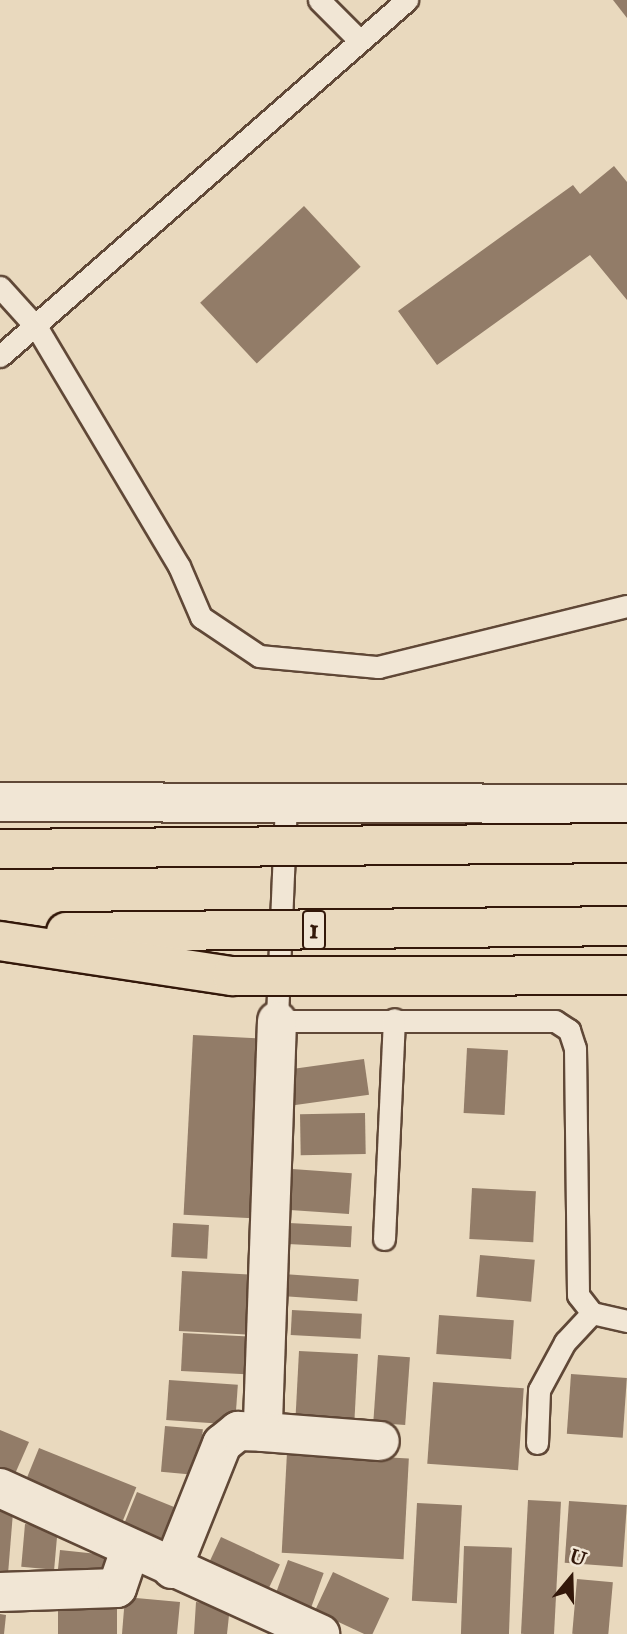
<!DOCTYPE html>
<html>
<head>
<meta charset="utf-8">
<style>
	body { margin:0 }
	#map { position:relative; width:627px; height:1634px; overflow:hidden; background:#e9d9be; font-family:"IM FELL Double Pica",serif }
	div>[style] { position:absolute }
	.building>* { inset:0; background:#927c68; transform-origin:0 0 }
	.roads { filter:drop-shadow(2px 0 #604837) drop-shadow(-2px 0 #604837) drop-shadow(0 2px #604837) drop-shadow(0 -2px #604837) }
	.service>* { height:21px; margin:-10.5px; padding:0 10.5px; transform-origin:10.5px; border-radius:10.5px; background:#f1e6d5 }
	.minor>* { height:38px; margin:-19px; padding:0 19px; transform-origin:19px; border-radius:19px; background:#f1e6d5 }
	.tertiary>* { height:38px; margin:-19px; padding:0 19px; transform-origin:19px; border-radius:19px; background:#f1e6d5 }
	.bridges { filter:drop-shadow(2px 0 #33180a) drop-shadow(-2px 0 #33180a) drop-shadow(0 2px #33180a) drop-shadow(0 -2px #33180a) }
	.trunk-bridge>* { height:38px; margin:-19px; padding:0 19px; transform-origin:19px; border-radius:19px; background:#e9d9be }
	span { translate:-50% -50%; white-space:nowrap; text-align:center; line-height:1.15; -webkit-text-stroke:7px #f1e6d5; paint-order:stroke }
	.shield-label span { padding:2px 5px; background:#f1e6d5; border:2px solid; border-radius:5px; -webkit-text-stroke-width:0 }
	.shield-label { font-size:28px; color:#33180a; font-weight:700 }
	.north { position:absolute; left:536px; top:1543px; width:70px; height:70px; -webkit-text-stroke:5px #f1e6d5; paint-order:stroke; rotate:19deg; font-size:19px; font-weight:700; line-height:28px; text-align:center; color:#33180a }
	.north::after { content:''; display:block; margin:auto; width:24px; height:32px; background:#33180a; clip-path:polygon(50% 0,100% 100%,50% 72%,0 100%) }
</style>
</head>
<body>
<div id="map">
	<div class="building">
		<div style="clip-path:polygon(613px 0,627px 0,627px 18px)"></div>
		<div style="clip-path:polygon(614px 166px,627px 182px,627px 300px,590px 255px,437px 365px,398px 311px,573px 185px,580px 194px)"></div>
		<div style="left:304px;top:206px;width:83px;height:142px;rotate:47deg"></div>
		<div style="left:193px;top:1035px;width:69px;height:180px;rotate:3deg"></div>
		<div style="left:467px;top:1048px;width:41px;height:65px;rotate:3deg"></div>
		<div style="left:364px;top:1059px;width:36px;height:87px;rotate:82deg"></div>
		<div style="left:365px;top:1113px;width:41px;height:65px;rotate:89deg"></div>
		<div style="left:278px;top:1168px;width:74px;height:41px;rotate:4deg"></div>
		<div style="left:472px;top:1188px;width:64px;height:51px;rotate:3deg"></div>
		<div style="left:173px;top:1223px;width:36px;height:34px;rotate:3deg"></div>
		<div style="left:289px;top:1223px;width:63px;height:21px;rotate:3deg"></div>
		<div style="left:480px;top:1255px;width:55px;height:42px;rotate:5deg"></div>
		<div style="left:182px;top:1271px;width:72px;height:60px;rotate:3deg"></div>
		<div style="left:283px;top:1274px;width:76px;height:22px;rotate:4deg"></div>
		<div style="left:292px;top:1310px;width:70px;height:25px;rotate:3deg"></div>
		<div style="left:439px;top:1315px;width:75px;height:39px;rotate:4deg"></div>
		<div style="left:183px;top:1333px;width:70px;height:38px;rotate:3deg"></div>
		<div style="left:299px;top:1351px;width:59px;height:67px;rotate:3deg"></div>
		<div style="left:378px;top:1355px;width:32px;height:68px;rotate:4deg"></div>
		<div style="left:571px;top:1374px;width:56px;height:60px;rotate:4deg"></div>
		<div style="left:169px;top:1380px;width:69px;height:40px;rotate:4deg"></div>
		<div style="left:433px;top:1382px;width:91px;height:82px;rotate:4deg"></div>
		<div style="left:165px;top:1426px;width:38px;height:46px;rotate:5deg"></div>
		<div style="clip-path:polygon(0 1430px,29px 1442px,11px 1483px,0 1478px)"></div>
		<div style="left:39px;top:1448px;width:105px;height:43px;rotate:22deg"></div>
		<div style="left:287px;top:1452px;width:122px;height:101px;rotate:3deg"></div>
		<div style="left:137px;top:1492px;width:58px;height:39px;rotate:22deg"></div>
		<div style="clip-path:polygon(0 1498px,14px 1500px,8px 1574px,0 1573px)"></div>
		<div style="left:528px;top:1500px;width:33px;height:134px;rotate:3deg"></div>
		<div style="left:569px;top:1501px;width:58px;height:62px;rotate:4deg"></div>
		<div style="left:417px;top:1503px;width:45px;height:98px;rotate:3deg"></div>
		<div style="left:25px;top:1524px;width:33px;height:43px;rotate:5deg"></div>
		<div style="left:221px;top:1537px;width:65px;height:36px;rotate:25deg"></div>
		<div style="left:464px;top:1546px;width:48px;height:88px;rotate:2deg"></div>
		<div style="left:60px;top:1550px;width:59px;height:27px;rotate:6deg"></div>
		<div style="left:288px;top:1560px;width:38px;height:41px;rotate:20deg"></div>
		<div style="left:333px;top:1572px;width:62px;height:43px;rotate:25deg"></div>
		<div style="left:577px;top:1579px;width:36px;height:55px;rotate:5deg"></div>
		<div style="left:117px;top:1595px;width:39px;height:59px;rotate:90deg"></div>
		<div style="clip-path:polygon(125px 1597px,180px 1602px,177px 1634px,122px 1634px)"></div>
		<div style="clip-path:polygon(196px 1602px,230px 1606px,227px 1634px,194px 1634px)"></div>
		<div style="clip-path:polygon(0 1614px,6px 1615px,4px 1634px,0 1634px)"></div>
	</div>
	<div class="roads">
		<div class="service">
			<div style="left:319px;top:0;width:57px;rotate:45deg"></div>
			<div style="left:0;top:287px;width:55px;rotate:47.9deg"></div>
			<div style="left:37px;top:328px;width:277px;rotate:59.2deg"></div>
			<div style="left:179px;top:566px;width:56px;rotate:66.7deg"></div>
			<div style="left:201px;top:617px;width:70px;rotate:33.9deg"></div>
			<div style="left:259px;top:656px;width:120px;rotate:5.3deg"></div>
			<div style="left:378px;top:667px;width:256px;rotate:-13.8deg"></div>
			<div style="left:0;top:356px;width:541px;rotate:-41.18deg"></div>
			<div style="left:286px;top:803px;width:218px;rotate:92.4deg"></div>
			<div style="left:277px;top:1021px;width:278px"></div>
			<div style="left:555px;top:1021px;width:17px;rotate:33deg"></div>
			<div style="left:569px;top:1030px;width:19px;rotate:72deg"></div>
			<div style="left:575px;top:1048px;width:247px;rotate:89.3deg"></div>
			<div style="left:578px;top:1295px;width:23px;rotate:52deg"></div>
			<div style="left:592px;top:1313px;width:36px;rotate:13deg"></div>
			<div style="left:384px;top:1239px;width:220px;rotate:-87.4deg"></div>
			<div style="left:537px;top:1443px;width:53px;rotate:-87.8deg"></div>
			<div style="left:539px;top:1390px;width:55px;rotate:-61.6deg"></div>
			<div style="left:565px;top:1342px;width:40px;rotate:-47deg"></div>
		</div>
		<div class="minor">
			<div style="left:277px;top:1021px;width:411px;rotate:92deg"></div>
			<div style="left:263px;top:1432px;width:117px;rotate:4.4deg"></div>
			<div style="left:0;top:1488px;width:352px;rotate:24.5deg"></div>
			<div style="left:172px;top:1569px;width:135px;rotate:-68.2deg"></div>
			<div style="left:222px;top:1444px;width:21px;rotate:-39deg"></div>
			<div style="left:238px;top:1431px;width:25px;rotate:2deg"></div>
			<div style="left:0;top:1592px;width:117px;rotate:-2deg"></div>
			<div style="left:117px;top:1588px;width:40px;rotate:-71.1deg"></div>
		</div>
		<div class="tertiary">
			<div style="left:0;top:802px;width:627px;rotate:0.18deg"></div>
		</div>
	</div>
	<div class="bridges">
		<div class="trunk-bridge">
			<div style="left:0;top:849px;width:627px;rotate:-0.55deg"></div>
			<div style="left:66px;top:932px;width:561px;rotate:-0.61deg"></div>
			<div style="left:0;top:941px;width:235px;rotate:8.6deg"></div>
			<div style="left:232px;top:976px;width:395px;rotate:-0.1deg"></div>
		</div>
	</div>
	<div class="shield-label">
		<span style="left:314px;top:930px">1</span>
	</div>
	<div class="north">U</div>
</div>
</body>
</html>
